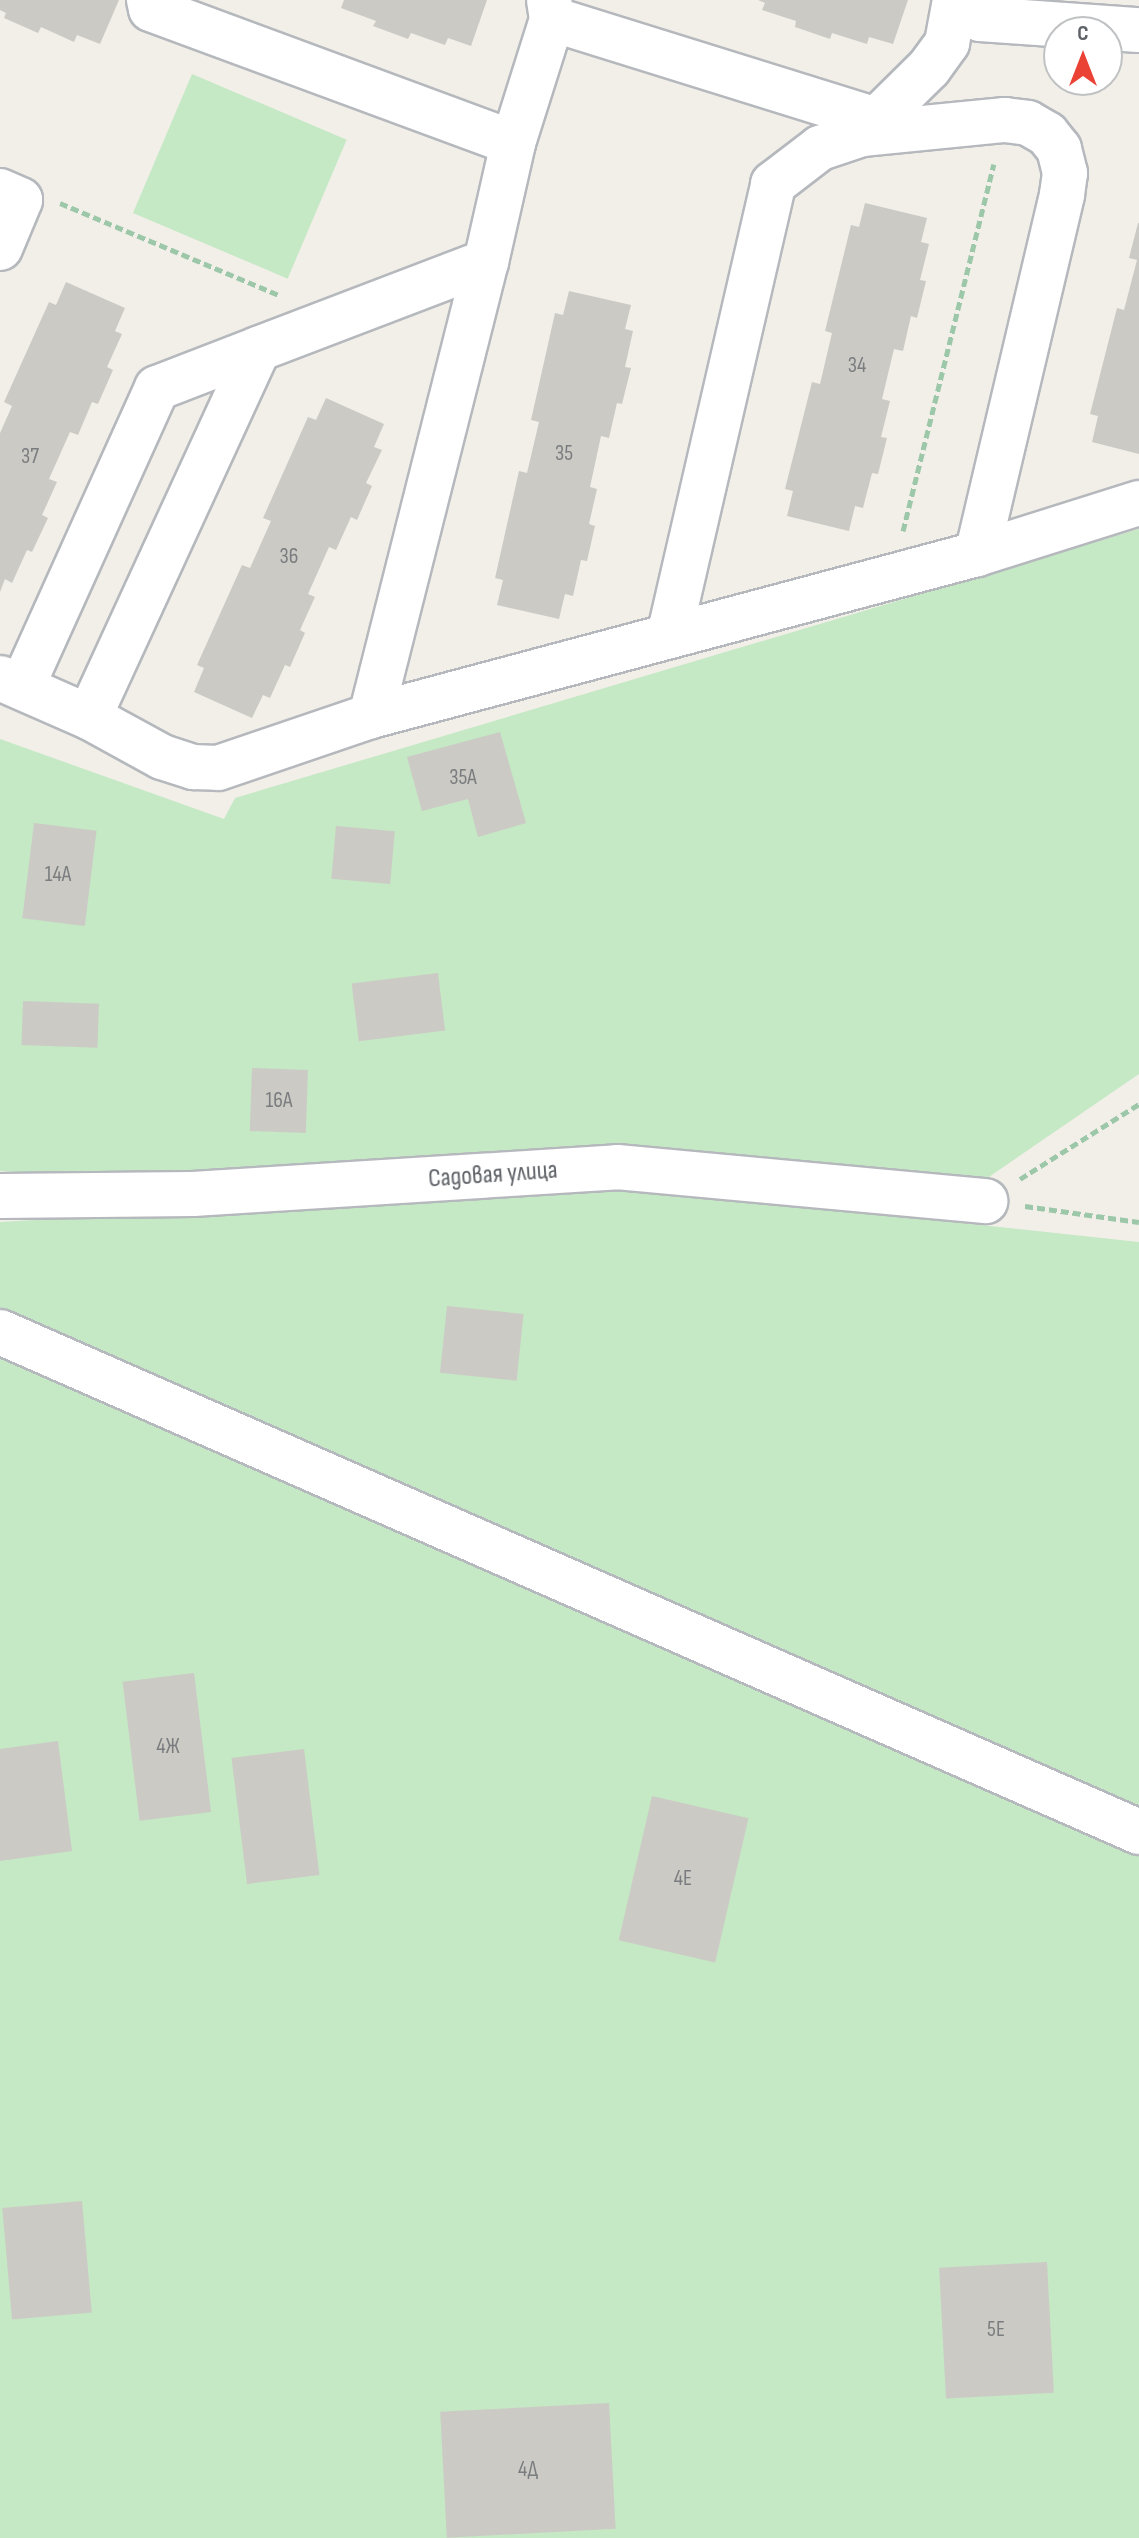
<!DOCTYPE html>
<html>
<head>
<meta charset="utf-8">
<style>
	body { margin:0 }
	#map { position:relative; width:1139px; height:2538px; overflow:hidden; background:#f1efe8; font-family:"Sofia Sans Condensed",sans-serif }
	div>[style] { position:absolute }
	.green>* { inset:0; background:#c5e8c5; transform-origin:0 0 }
	.building>* { inset:0; background:#cccac5; transform-origin:0 0 }
	.path>* { height:5px; margin-top:-2.5px; transform-origin:0; background:repeating-linear-gradient(90deg,#9cc7a9 0 8px,transparent 0 12px) }
	.roads { filter:drop-shadow(2px 0 #b5b8bc) drop-shadow(-2px 0 #b5b8bc) drop-shadow(0 2px #b5b8bc) drop-shadow(0 -2px #b5b8bc) }
	.minor>* { height:44px; margin:-22px; padding:0 22px; transform-origin:22px; border-radius:22px; background:#fff }
	span { translate:-50% -50%; white-space:nowrap; text-align:center; line-height:1.15; -webkit-text-stroke:7px #fff; paint-order:stroke }
	.number-label { font-size:22px; color:#7a7d7f }
	.number-label span { -webkit-text-stroke-width:0 }
	.street-label { font-size:26px; color:#5f6368 }
	.north { position:absolute; left:1043px; top:16px; width:80px; height:80px; box-sizing:border-box; background:#fff; border:2px solid #bfc1c3; border-radius:50%; rotate:0deg; font-size:22px; font-weight:700; line-height:32px; text-align:center; color:#5f6368 }
	.north::after { content:''; display:block; margin:auto; width:28px; height:36px; background:#ea4335; clip-path:polygon(50% 0,100% 100%,50% 72%,0 100%) }
</style>
</head>
<body>
<div id="map">
	<div class="green">
		<div style="left:192px;top:74px;width:168px;height:151px;rotate:23deg"></div>
		<div style="clip-path:polygon(1139px 529px,1139px 1074px,983px 1181px,200px 1181px,0 1171px,0 739px,224px 819px,235px 798px)"></div>
		<div style="clip-path:polygon(617px 1186px,1139px 1242px,1139px 2538px,0 2538px,0 1222px)"></div>
	</div>
	<div class="building">
		<div style="clip-path:polygon(0 0,119px 0,100px 44px,77px 35px,74px 42px,41px 27px,38px 33px,4px 18px,6px 13px,0 10px)"></div>
		<div style="clip-path:polygon(344px 0,487px 0,471px 46px,448px 38px,445px 45px,411px 33px,408px 39px,373px 26px,376px 21px,341px 8px)"></div>
		<div style="clip-path:polygon(758px 0,908px 0,893px 44px,869px 37px,867px 44px,832px 33px,830px 39px,795px 27px,796px 21px,762px 10px,765px 3px)"></div>
		<div style="clip-path:polygon(865px 203px,927px 218px,921px 242px,929px 244px,920px 280px,926px 281px,917px 318px,911px 316px,903px 351px,894px 349px,882px 399px,890px 401px,881px 437px,887px 438px,878px 474px,872px 473px,863px 508px,855px 506px,849px 531px,787px 516px,793px 491px,785px 489px,812px 382px,820px 384px,832px 333px,825px 331px,851px 225px,859px 227px)"></div>
		<div style="clip-path:polygon(1138px 223px,1139px 223px,1139px 454px,1092px 442px,1098px 416px,1090px 414px,1117px 308px,1124px 310px,1137px 260px,1129px 258px)"></div>
		<div style="clip-path:polygon(66px 282px,125px 308px,115px 331px,122px 334px,107px 367px,113px 370px,98px 404px,92px 402px,78px 435px,70px 432px,49px 479px,57px 482px,42px 515px,48px 518px,32px 552px,27px 550px,12px 583px,5px 579px,0 592px,0 433px,12px 406px,4px 402px,49px 302px,56px 305px)"></div>
		<div style="clip-path:polygon(569px 291px,631px 305px,625px 329px,633px 331px,625px 367px,631px 368px,622px 404px,617px 403px,609px 438px,601px 436px,590px 487px,597px 489px,589px 524px,595px 526px,587px 561px,581px 560px,573px 596px,565px 594px,559px 619px,497px 605px,503px 580px,495px 578px,519px 471px,527px 473px,539px 422px,531px 420px,555px 313px,563px 315px)"></div>
		<div style="clip-path:polygon(326px 398px,384px 424px,374px 447px,382px 450px,366px 483px,372px 486px,357px 520px,351px 517px,336px 550px,329px 547px,308px 594px,315px 597px,300px 630px,305px 633px,290px 667px,285px 665px,270px 698px,263px 695px,252px 718px,194px 692px,204px 668px,197px 665px,242px 565px,250px 568px,271px 521px,263px 518px,308px 417px,316px 420px)"></div>
		<div style="clip-path:polygon(500px 732px,526px 823px,478px 837px,468px 799px,422px 811px,407px 757px)"></div>
		<div style="left:34px;top:823px;width:63px;height:96px;rotate:7deg"></div>
		<div style="left:336px;top:826px;width:59px;height:53px;rotate:5deg"></div>
		<div style="left:438px;top:973px;width:58px;height:87px;rotate:83deg"></div>
		<div style="left:23px;top:1001px;width:76px;height:44px;rotate:2deg"></div>
		<div style="left:252px;top:1068px;width:56px;height:63px;rotate:2deg"></div>
		<div style="left:447px;top:1306px;width:77px;height:67px;rotate:6deg"></div>
		<div style="left:194px;top:1673px;width:140px;height:72px;rotate:83deg"></div>
		<div style="clip-path:polygon(58px 1741px,72px 1851px,0 1861px,0 1749px)"></div>
		<div style="left:304px;top:1749px;width:127px;height:73px;rotate:83deg"></div>
		<div style="left:652px;top:1796px;width:99px;height:148px;rotate:13deg"></div>
		<div style="left:82px;top:2201px;width:112px;height:80px;rotate:85deg"></div>
		<div style="left:1047px;top:2262px;width:131px;height:108px;rotate:87deg"></div>
		<div style="left:609px;top:2403px;width:126px;height:169px;rotate:87deg"></div>
	</div>
	<div class="path">
		<div style="left:60px;top:203px;width:238px;rotate:22.8deg"></div>
		<div style="left:903px;top:531px;width:378px;rotate:-76.1deg"></div>
		<div style="left:1020px;top:1179px;width:141px;rotate:-32.2deg"></div>
		<div style="left:1025px;top:1206px;width:115px;rotate:8deg"></div>
	</div>
	<div class="roads">
		<div class="minor">
			<div style="left:149px;top:0;width:9px;rotate:77deg"></div>
			<div style="left:151px;top:9px;width:386px;rotate:20.3deg"></div>
			<div style="left:955px;top:8px;width:27px;rotate:24deg"></div>
			<div style="left:980px;top:19px;width:159px;rotate:4deg"></div>
			<div style="left:552px;top:19px;width:339px;rotate:17.3deg"></div>
			<div style="left:862px;top:134px;width:94px;rotate:-44.6deg"></div>
			<div style="left:929px;top:68px;width:31px;rotate:-54deg"></div>
			<div style="left:947px;top:43px;width:44px;rotate:-79.5deg"></div>
			<div style="left:0;top:191px;width:22px;rotate:24deg"></div>
			<div style="left:20px;top:200px;width:52px;rotate:112.6deg"></div>
			<div style="left:669px;top:636px;width:464px;rotate:-77deg"></div>
			<div style="left:773px;top:184px;width:59px;rotate:-37.5deg"></div>
			<div style="left:820px;top:148px;width:44px;rotate:-18.4deg"></div>
			<div style="left:862px;top:134px;width:144px;rotate:-5.6deg"></div>
			<div style="left:1005px;top:120px;width:23px;rotate:7deg"></div>
			<div style="left:1028px;top:123px;width:22px;rotate:30deg"></div>
			<div style="left:1047px;top:134px;width:19px;rotate:51deg"></div>
			<div style="left:1059px;top:149px;width:25px;rotate:76deg"></div>
			<div style="left:1065px;top:173px;width:22px;rotate:98deg"></div>
			<div style="left:1062px;top:195px;width:369px;rotate:103.3deg"></div>
			<div style="left:0;top:678px;width:97px;rotate:23.7deg"></div>
			<div style="left:89px;top:717px;width:405px;rotate:-65.3deg"></div>
			<div style="left:258px;top:349px;width:244px;rotate:-20.9deg"></div>
			<div style="left:22px;top:687px;width:328px;rotate:-65.7deg"></div>
			<div style="left:157px;top:388px;width:108px;rotate:-21.1deg"></div>
			<div style="left:371px;top:716px;width:468px;rotate:-75.8deg"></div>
			<div style="left:486px;top:262px;width:122px;rotate:-77.2deg"></div>
			<div style="left:513px;top:143px;width:130px;rotate:-72.5deg"></div>
			<div style="left:552px;top:19px;width:19px;rotate:-99deg"></div>
			<div style="left:89px;top:717px;width:83px;rotate:28.7deg"></div>
			<div style="left:162px;top:757px;width:33px;rotate:18deg"></div>
			<div style="left:193px;top:767px;width:25px;rotate:2deg"></div>
			<div style="left:218px;top:768px;width:162px;rotate:-18.8deg"></div>
			<div style="left:371px;top:716px;width:627px;rotate:-14.97deg"></div>
			<div style="left:977px;top:554px;width:170px;rotate:-17.5deg"></div>
			<div style="left:0;top:1196px;width:193px;rotate:-0.6deg"></div>
			<div style="left:193px;top:1194px;width:425px;rotate:-3.6deg"></div>
			<div style="left:617px;top:1167px;width:370px;rotate:5.3deg"></div>
			<div style="left:0;top:1332px;width:1244px;rotate:23.7deg"></div>
		</div>
	</div>
	<div class="number-label">
		<span style="left:857px;top:366px">34</span>
		<span style="left:564px;top:454px">35</span>
		<span style="left:30px;top:457px">37</span>
		<span style="left:289px;top:557px">36</span>
		<span style="left:463px;top:778px">35А</span>
		<span style="left:58px;top:875px">14А</span>
		<span style="left:279px;top:1101px">16А</span>
		<span style="left:168px;top:1747px">4Ж</span>
		<span style="left:683px;top:1879px">4Е</span>
		<span style="left:996px;top:2330px">5Е</span>
		<span style="left:528px;top:2470px">4Д</span>
	</div>
	<div class="street-label">
		<span style="left:493px;top:1175px;rotate:-4deg">Садовая улица</span>
	</div>
	<div class="north">С</div>
</div>
</body>
</html>
